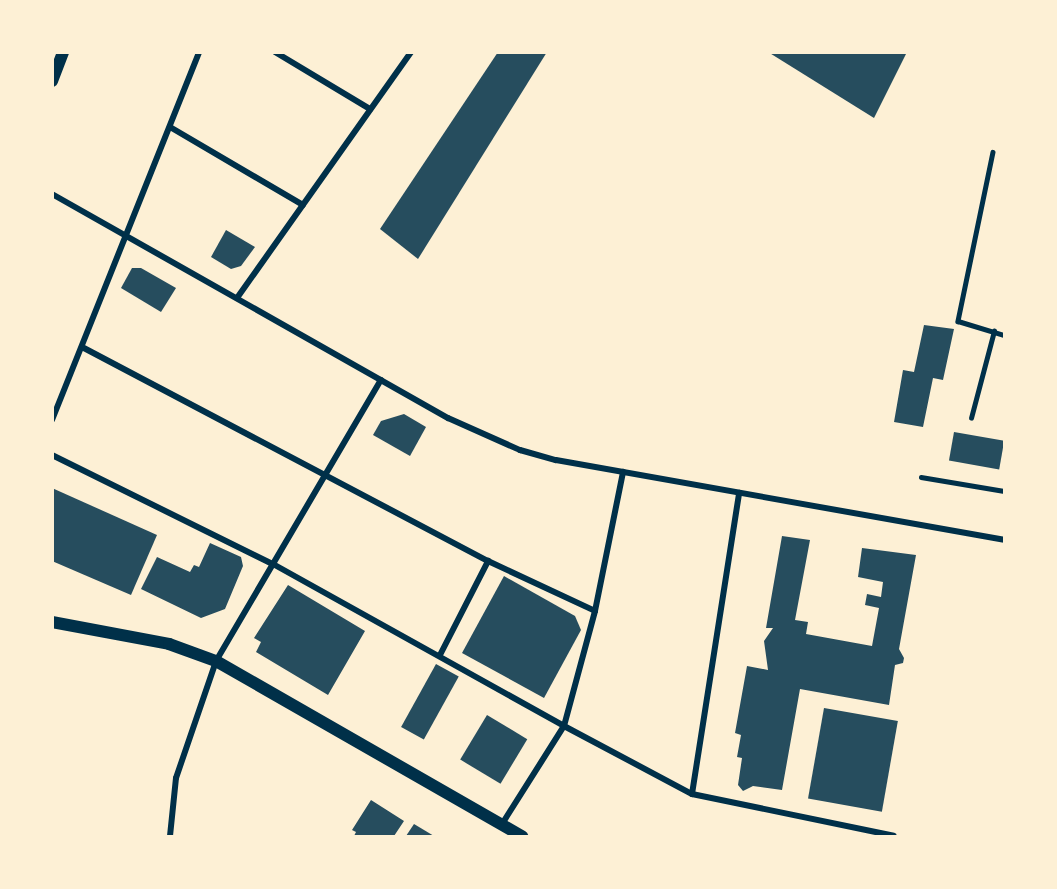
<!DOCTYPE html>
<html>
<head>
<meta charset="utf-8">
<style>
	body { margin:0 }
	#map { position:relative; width:1057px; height:889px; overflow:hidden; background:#fdf0d5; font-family:Georgia,serif }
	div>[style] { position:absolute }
	.building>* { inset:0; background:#264d5e; transform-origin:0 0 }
	.service>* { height:4.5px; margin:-2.25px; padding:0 2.25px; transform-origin:2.25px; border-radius:2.25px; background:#003049 }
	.minor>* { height:6px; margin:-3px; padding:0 3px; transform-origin:3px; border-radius:3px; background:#003049 }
	.secondary>* { height:12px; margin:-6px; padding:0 6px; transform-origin:6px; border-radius:6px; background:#003049 }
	span { translate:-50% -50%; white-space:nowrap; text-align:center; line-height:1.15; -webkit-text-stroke:6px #fdf0d5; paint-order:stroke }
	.frame { position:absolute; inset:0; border:54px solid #fdf0d5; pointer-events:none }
</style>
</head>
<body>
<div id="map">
	<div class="building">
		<div style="clip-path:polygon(498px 52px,547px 52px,418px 259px,380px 229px)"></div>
		<div style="clip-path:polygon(768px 52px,907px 52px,874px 118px)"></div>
		<div style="clip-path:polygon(226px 230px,255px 247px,241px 266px,231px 269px,211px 257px)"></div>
		<div style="clip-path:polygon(132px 268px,141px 268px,176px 288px,161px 312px,121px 288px)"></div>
		<div style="clip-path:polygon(924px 325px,954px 329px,943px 380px,933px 378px,923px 427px,894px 422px,903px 370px,914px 372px)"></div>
		<div style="clip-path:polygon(404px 414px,426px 427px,410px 456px,373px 435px,381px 421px)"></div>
		<div style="left:954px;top:432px;width:51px;height:29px;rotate:10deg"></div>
		<div style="clip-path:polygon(52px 488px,157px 535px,131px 595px,52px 561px)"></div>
		<div style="clip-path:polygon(782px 536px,810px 540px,795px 620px,808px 622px,806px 634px,872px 646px,879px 608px,865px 605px,867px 594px,881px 597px,883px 582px,858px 577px,862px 548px,916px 555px,899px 649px,904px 658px,903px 663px,895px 665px,889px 705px,800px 689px,782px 790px,753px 786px,743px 791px,738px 785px,742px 758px,737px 757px,741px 735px,735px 733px,747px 666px,768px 670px,764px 641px,773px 628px,766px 628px)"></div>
		<div style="clip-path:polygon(210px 543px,241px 557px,243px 566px,225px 609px,201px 618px,141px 589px,157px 557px,190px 572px,194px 565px,199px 567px)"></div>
		<div style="clip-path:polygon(504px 576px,575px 616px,581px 630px,544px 698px,462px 653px)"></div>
		<div style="clip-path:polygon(288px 585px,365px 631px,328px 695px,256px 652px,261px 642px,254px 638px)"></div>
		<div style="left:436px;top:664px;width:26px;height:72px;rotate:29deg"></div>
		<div style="left:824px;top:708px;width:75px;height:92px;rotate:10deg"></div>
		<div style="left:487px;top:715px;width:47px;height:52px;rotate:31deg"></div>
		<div style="clip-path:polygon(371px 800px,404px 821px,394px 836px,354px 836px,356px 832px,352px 830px)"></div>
		<div style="clip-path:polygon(414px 824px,434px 836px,406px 836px)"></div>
	</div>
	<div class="service">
		<div style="left:993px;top:152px;width:173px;rotate:101.7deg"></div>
		<div style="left:958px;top:321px;width:48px;rotate:16.9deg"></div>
		<div style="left:971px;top:418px;width:90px;rotate:-75.2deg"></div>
		<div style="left:921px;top:477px;width:84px;rotate:9.6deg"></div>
	</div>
	<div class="minor">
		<div style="left:275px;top:52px;width:111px;rotate:31deg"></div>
		<div style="left:170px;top:127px;width:154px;rotate:30.4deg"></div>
		<div style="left:52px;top:194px;width:455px;rotate:29.5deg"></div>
		<div style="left:448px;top:418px;width:79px;rotate:24deg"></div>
		<div style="left:520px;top:450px;width:37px;rotate:16deg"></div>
		<div style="left:556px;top:460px;width:455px;rotate:10.1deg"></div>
		<div style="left:237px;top:298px;width:301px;rotate:-54.7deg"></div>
		<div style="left:82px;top:347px;width:459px;rotate:27.8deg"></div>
		<div style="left:488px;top:561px;width:118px;rotate:25deg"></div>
		<div style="left:52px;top:420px;width:396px;rotate:-68.2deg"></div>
		<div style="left:52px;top:455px;width:246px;rotate:26.3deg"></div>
		<div style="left:273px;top:564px;width:333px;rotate:29.1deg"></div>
		<div style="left:564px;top:726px;width:145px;rotate:28deg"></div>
		<div style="left:692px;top:794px;width:206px;rotate:11.7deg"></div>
		<div style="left:440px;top:655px;width:106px;rotate:-62.9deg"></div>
		<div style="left:692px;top:794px;width:305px;rotate:-81.1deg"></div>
		<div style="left:502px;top:824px;width:116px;rotate:-57.7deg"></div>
		<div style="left:564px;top:726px;width:119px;rotate:-74.9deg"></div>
		<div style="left:595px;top:611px;width:142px;rotate:-78.6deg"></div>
		<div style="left:170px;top:836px;width:58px;rotate:-84.1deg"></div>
		<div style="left:176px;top:778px;width:124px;rotate:-71.1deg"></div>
		<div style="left:216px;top:661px;width:326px;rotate:-59.6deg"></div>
	</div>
	<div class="secondary">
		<div style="left:52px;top:81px;width:31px;rotate:-69deg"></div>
		<div style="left:52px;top:622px;width:119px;rotate:10.6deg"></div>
		<div style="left:169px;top:644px;width:50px;rotate:19.9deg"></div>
		<div style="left:216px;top:661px;width:353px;rotate:29.8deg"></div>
	</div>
	<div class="frame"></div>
</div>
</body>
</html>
